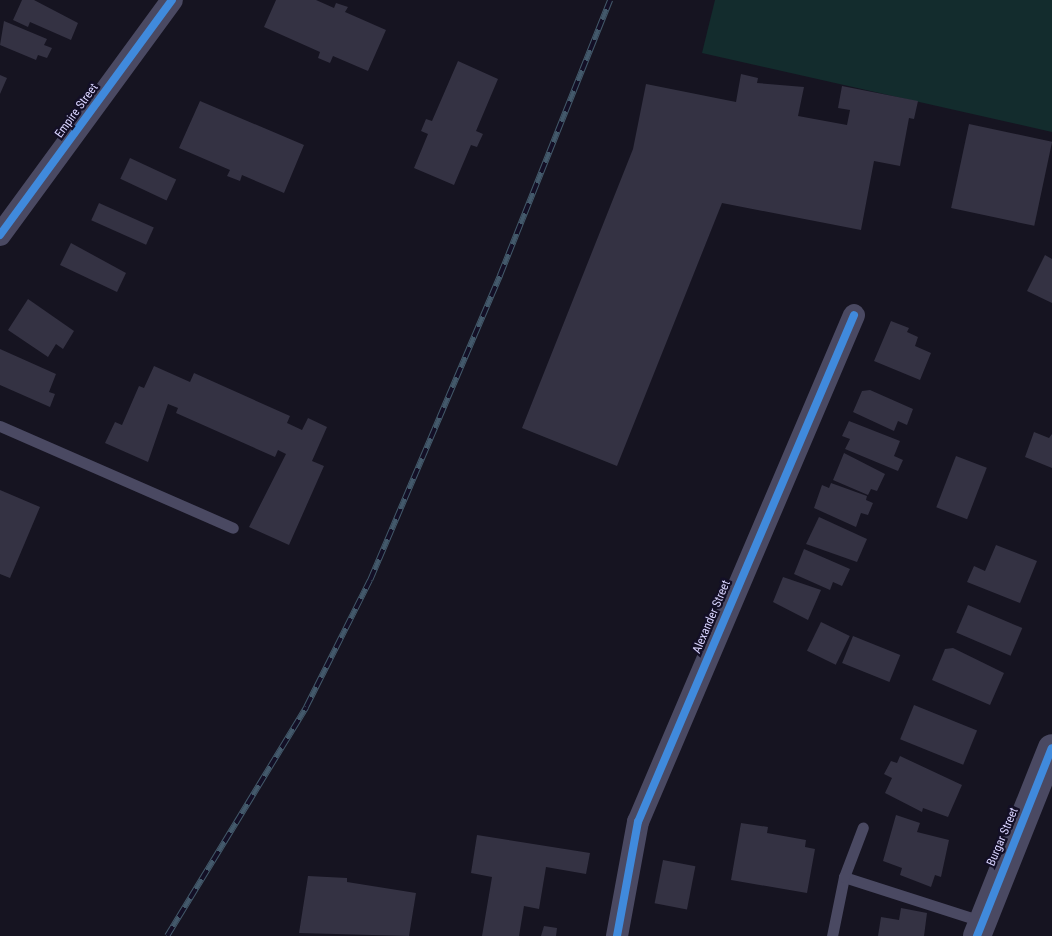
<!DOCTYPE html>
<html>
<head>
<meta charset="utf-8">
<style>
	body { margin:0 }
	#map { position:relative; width:1052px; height:936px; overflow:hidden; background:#161421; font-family:"Roboto Condensed",sans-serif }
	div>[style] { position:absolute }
	.green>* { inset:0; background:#132c2d }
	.building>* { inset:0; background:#343243; transform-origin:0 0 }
	.service>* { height:11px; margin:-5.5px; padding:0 5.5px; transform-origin:5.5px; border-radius:5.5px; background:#4a4962 }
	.minor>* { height:22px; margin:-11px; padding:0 11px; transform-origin:11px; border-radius:11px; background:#4a4962 }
	.tertiary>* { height:28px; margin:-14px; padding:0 14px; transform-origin:14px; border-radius:14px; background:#4a4962 }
	.rail>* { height:5.5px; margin-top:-2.75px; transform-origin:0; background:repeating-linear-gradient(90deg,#130f26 0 11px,#43596b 0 22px); box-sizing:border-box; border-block:1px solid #43596b }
	.cycleway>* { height:8px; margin:-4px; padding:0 4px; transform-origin:4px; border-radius:4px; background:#408adc }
	span { translate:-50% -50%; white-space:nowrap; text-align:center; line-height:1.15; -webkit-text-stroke:4.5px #130f26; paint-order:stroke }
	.street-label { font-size:12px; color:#d9d4ff }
</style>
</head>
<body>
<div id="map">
	<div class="green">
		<div style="clip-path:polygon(715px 0,1052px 0,1052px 132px,702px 53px)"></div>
	</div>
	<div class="building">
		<div style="clip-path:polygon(22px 0,34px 0,78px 23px,71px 40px,30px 22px,28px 27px,13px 20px)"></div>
		<div style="clip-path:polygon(276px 0,316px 0,334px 8px,336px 3px,348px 7px,345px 12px,386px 30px,368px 71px,333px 56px,330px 63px,318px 58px,320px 52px,264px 27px)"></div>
		<div style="clip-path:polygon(4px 21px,47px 39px,44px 45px,52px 48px,47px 58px,38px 55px,36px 60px,0 45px)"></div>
		<div style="clip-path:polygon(458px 61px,498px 79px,476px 131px,483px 134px,477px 147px,471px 145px,454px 185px,414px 168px,428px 134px,421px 131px,426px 119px,432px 121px)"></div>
		<div style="clip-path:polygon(741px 74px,758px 78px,757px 83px,804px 87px,798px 116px,847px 125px,850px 110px,838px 108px,842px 86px,918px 101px,914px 119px,909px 118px,900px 166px,874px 161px,861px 230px,722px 203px,617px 466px,522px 428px,633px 149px,646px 84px,736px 102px)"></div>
		<div style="clip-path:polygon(0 75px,7px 78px,0 94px)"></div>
		<div style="clip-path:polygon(200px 101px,304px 145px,284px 193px,242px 175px,240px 181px,227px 176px,230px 170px,179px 148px)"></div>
		<div style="left:969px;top:124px;width:85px;height:86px;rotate:12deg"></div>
		<div style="left:130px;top:158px;width:51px;height:23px;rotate:25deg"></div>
		<div style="left:99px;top:203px;width:60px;height:19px;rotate:24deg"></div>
		<div style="clip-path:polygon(71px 243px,126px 273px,117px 292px,60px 265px)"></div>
		<div style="clip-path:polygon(1045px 255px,1052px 259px,1052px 303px,1027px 291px)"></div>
		<div style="clip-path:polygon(28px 299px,74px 331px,63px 349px,56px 344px,48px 357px,8px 330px)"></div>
		<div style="clip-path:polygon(891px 321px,909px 328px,907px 332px,918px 337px,915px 346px,931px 353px,920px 380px,874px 361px)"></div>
		<div style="clip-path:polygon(0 349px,56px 374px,49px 392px,55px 394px,50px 407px,0 385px)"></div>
		<div style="clip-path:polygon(154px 366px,190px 382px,194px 373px,290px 416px,287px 423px,302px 430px,308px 418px,327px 427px,312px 461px,324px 466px,289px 545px,249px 527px,286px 454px,278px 450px,275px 457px,176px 413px,178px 408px,168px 404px,148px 462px,105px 443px,115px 422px,122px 425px,139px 386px,144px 388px)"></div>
		<div style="clip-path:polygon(870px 390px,913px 409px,907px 425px,898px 421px,894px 431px,853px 412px,862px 391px)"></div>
		<div style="clip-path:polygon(849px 421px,900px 441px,894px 456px,903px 460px,898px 471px,845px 449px,850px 439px,842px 436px)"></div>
		<div style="clip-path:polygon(1034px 432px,1049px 438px,1052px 434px,1052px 468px,1025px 457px)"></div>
		<div style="clip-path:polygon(844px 453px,885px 474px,877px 491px,871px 489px,868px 495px,833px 480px)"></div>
		<div style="left:956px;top:456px;width:33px;height:55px;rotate:21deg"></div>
		<div style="clip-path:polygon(831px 483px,867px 496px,866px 500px,873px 503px,868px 515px,861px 513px,856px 527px,814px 508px,822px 485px,829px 488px)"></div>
		<div style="clip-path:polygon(0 490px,40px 507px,10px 578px,0 574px)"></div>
		<div style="clip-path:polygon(819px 517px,867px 539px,857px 562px,806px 544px)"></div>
		<div style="clip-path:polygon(996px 545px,1037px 561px,1020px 603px,967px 582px,974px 566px,985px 571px)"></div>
		<div style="clip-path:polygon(804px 549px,850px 569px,842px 586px,833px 582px,830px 590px,794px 574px)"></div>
		<div style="clip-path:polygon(783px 577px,821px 590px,808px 620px,773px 602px)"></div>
		<div style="left:968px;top:605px;width:59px;height:30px;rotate:23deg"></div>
		<div style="left:821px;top:622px;width:32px;height:32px;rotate:26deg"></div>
		<div style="left:853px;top:636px;width:51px;height:29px;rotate:22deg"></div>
		<div style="clip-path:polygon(953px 648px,1004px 673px,990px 705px,932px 680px,945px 649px)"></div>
		<div style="left:914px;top:705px;width:68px;height:37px;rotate:22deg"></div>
		<div style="clip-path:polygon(900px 756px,962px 785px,948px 817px,923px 808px,922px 812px,885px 793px,892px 778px,884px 774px,891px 761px,897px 763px)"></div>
		<div style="clip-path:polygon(896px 815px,920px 823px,917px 832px,949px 840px,941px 877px,935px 875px,931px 887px,900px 875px,902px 868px,883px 861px)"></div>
		<div style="clip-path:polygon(741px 823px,768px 827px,767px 833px,806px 840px,805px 847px,815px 849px,807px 893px,731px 880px)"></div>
		<div style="clip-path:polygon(477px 835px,590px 853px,586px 874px,546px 867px,539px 909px,524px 906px,519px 936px,482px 936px,492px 877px,471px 873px)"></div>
		<div style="left:663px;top:860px;width:33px;height:44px;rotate:11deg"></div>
		<div style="clip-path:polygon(308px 876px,347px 878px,347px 882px,416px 893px,409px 936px,299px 933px)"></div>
		<div style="clip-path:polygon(901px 908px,927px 913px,924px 936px,878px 936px,881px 917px,899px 920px)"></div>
		<div style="clip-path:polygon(544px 926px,557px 928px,556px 936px,541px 936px)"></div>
	</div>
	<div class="service">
		<div style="left:0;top:426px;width:254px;rotate:23.6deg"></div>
		<div style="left:844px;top:877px;width:144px;rotate:17.8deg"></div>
		<div style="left:832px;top:936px;width:60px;rotate:-78.5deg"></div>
		<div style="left:844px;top:877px;width:53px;rotate:-69.2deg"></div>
	</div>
	<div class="minor">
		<div style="left:0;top:235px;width:291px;rotate:-53.8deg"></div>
		<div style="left:617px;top:936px;width:116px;rotate:-79.6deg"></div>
		<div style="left:638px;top:822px;width:551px;rotate:-66.92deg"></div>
	</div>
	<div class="tertiary">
		<div style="left:977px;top:936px;width:202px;rotate:-68.3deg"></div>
	</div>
	<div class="rail">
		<div style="left:167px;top:936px;width:268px;rotate:-58.7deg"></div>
		<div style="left:306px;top:707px;width:142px;rotate:-63.3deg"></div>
		<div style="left:370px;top:580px;width:332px;rotate:-66.9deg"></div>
		<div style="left:500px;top:275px;width:296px;rotate:-68.2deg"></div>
	</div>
	<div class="cycleway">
		<div style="left:0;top:235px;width:291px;rotate:-53.8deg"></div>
		<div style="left:617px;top:936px;width:116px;rotate:-79.6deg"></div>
		<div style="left:638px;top:822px;width:551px;rotate:-66.92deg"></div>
		<div style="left:977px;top:936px;width:202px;rotate:-68.3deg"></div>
	</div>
	<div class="street-label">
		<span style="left:77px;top:111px;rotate:-54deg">Empire Street</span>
		<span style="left:712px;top:617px;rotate:-67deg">Alexander Street</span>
		<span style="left:1003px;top:837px;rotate:-67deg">Burgar Street</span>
	</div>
</div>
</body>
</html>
